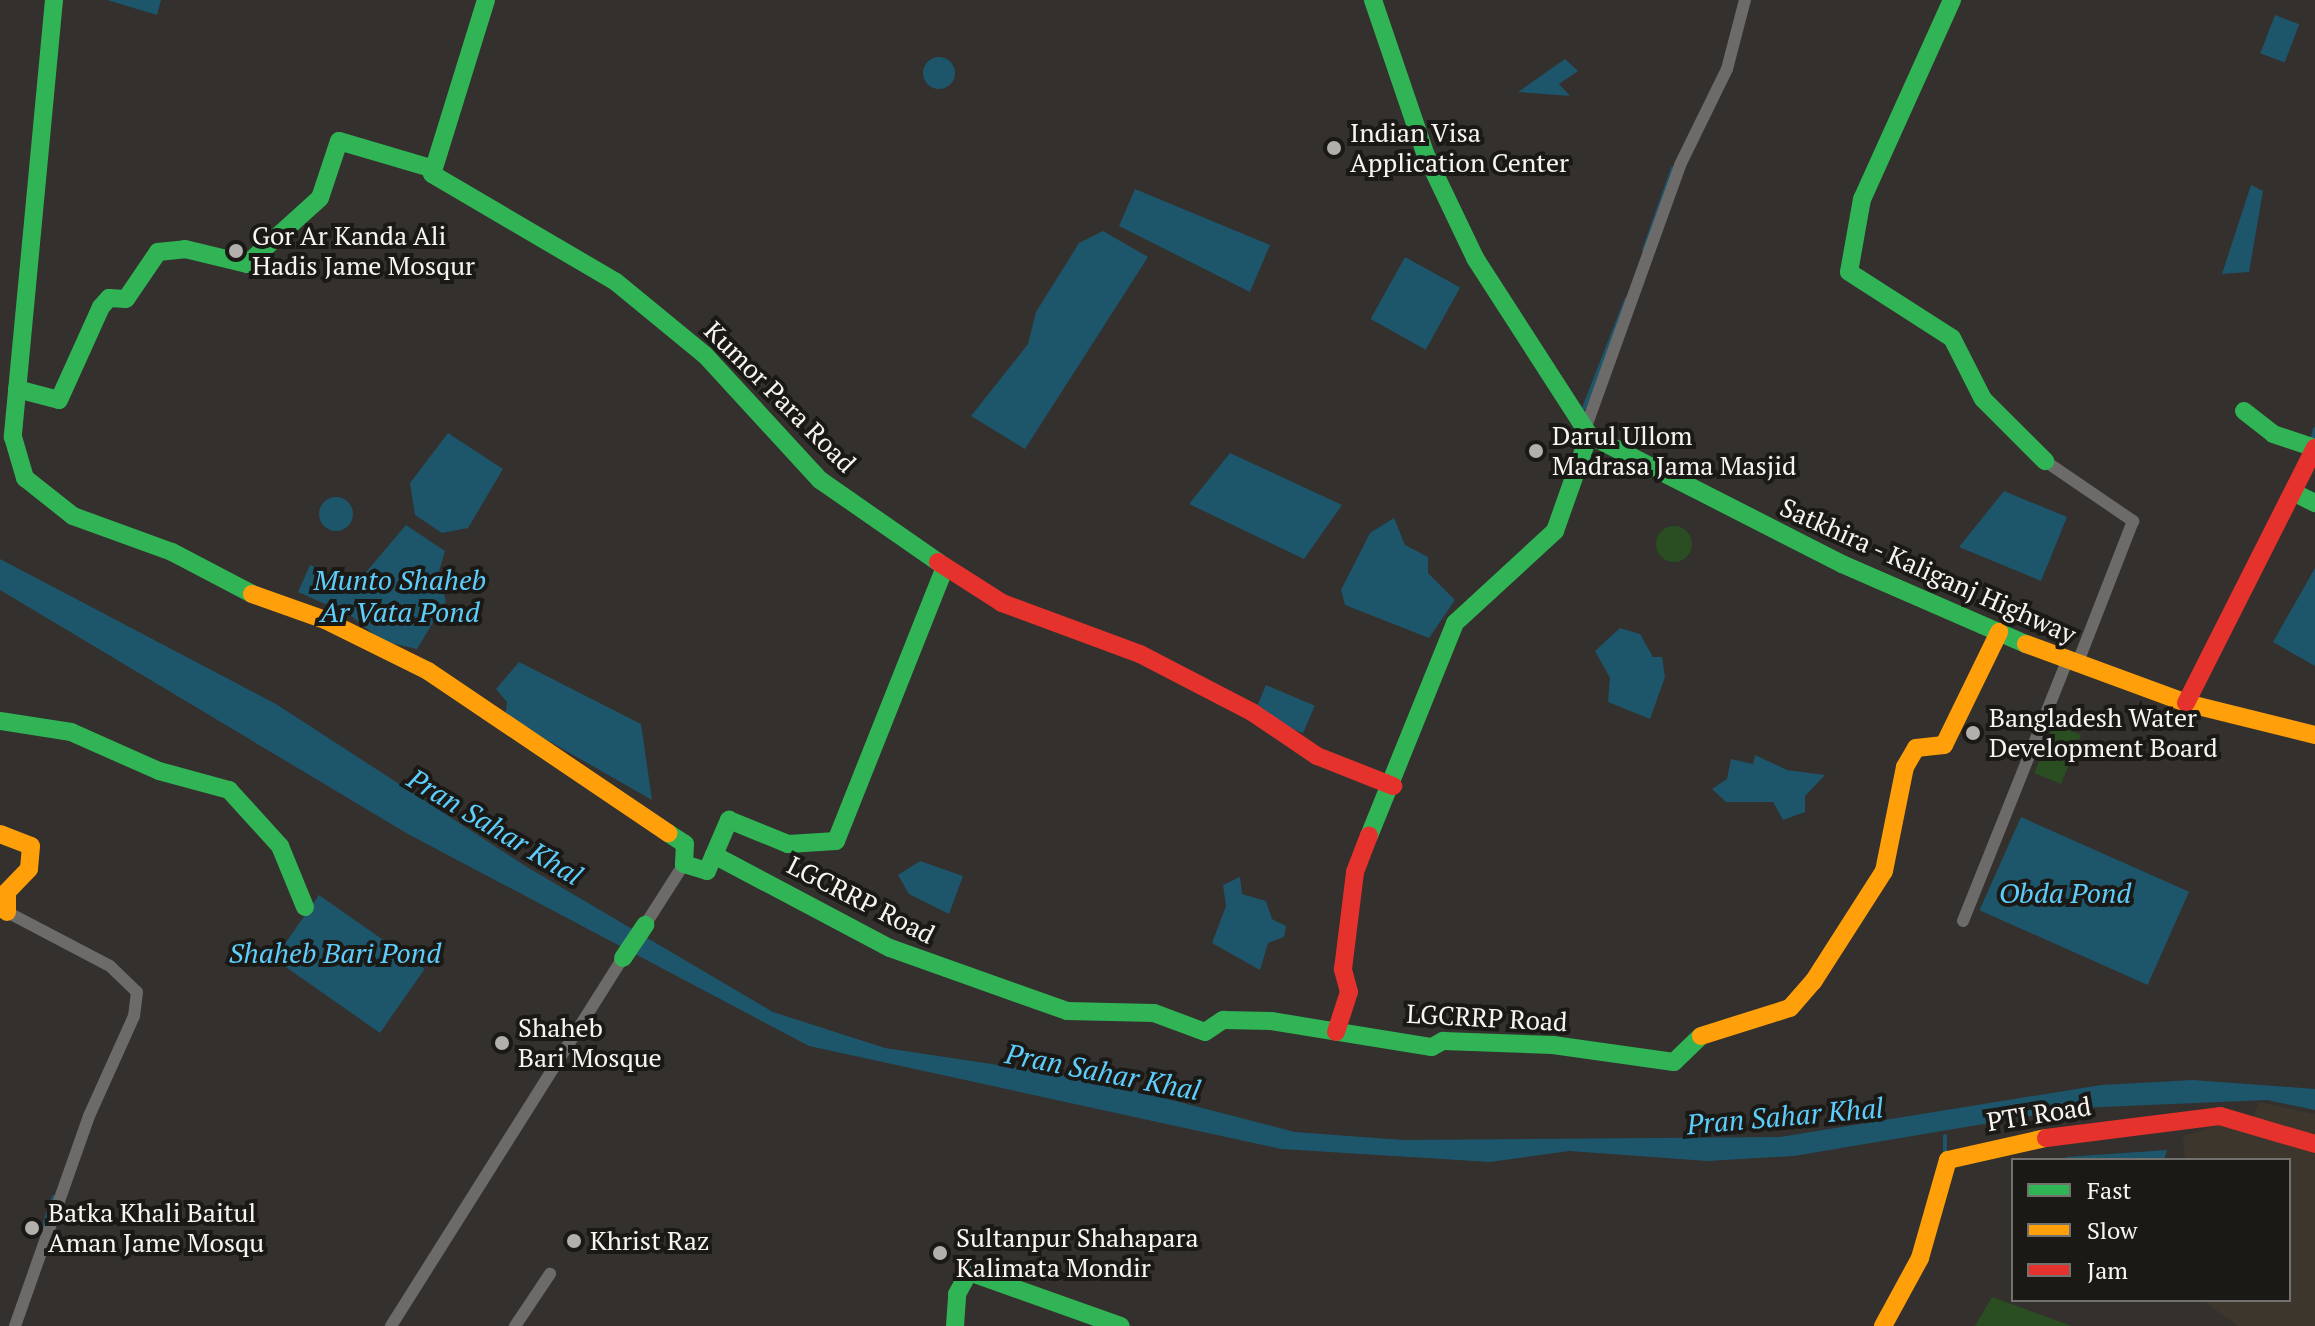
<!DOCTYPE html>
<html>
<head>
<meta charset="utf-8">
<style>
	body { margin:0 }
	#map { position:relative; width:2315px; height:1326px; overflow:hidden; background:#33302d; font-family:"PT Serif",serif }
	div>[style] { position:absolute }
	.built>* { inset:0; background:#3d362c }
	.green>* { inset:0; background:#2a4d22; transform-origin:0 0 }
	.round { border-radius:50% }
	.water>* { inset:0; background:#1d556b; transform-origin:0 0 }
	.stream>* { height:4px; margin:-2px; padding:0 2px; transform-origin:2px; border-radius:2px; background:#1d556b }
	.street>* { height:12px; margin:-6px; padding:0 6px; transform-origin:6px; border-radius:6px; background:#6c6b6a }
	.fast>* { height:18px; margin:-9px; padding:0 9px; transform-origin:9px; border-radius:9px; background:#30b455 }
	.slow>* { height:18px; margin:-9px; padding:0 9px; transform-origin:9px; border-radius:9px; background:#ff9f0a }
	.jam>* { height:18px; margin:-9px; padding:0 9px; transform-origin:9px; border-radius:9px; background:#e5322d }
	.dots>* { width:22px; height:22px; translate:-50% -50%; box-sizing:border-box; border:4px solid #1b1916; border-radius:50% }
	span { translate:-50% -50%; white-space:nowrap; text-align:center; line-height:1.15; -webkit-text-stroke:8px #1b1916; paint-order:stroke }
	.poi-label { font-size:26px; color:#f7f4f1 }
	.left { translate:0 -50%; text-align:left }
	.street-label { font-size:26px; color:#f7f4f1 }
	.water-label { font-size:28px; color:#5dcefc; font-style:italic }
	.legend { position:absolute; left:2011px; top:1158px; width:280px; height:144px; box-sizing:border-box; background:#1b1916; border:2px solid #73716e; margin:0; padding:10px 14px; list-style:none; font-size:24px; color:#f7f4f1 }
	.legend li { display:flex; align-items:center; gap:16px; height:40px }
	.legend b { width:40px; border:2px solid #73716e }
</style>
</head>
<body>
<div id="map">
	<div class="built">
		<div style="clip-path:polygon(2259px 1102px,2315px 1114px,2315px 1326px,2238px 1326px,2205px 1302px,2289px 1300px,2289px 1160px,2185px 1160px,2183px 1136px,2220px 1125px,2249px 1129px)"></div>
	</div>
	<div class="green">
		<div class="round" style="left:1656px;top:526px;width:36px;height:36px"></div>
		<div style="left:2054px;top:724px;width:29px;height:53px;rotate:22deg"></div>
		<div style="clip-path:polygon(1992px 1297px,2072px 1326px,1975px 1326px)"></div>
	</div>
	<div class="water">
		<div style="clip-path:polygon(107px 0,161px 0,157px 15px)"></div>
		<div style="left:2275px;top:15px;width:26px;height:41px;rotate:21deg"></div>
		<div class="round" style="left:923px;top:57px;width:32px;height:32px"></div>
		<div style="clip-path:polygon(1565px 59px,1578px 71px,1559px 84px,1570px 96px,1518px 92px)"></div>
		<div style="clip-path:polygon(2251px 185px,2263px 191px,2249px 272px,2222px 274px)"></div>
		<div style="clip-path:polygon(1135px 189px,1270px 245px,1250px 292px,1119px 226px)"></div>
		<div style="clip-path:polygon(1103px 231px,1148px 257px,1025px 449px,971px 416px,1028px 344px,1036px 312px,1079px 243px)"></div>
		<div style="left:1405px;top:257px;width:63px;height:71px;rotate:29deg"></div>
		<div style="clip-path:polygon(448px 433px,503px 469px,468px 528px,442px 533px,415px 515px,410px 483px)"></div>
		<div style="clip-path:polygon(1230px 453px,1342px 505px,1304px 559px,1189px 504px)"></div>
		<div style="clip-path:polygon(2004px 491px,2067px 517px,2041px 581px,1959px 547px)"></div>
		<div class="round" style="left:319px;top:497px;width:34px;height:34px"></div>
		<div style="clip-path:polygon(1394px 518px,1405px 545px,1428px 557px,1428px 573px,1455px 600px,1429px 638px,1345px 605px,1341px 590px,1370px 533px)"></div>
		<div style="clip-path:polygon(406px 525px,445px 551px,438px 575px,446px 601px,417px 649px,382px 641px,350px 615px,298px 592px,310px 565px,355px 585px)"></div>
		<div style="clip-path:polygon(0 559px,276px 704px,527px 867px,773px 1012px,885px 1048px,1090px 1079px,1295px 1132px,1403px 1140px,1780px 1137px,2101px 1085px,2193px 1080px,2315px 1089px,2315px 1110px,2267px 1100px,2078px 1108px,1794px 1156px,1707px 1161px,1569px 1151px,1490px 1162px,1281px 1149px,809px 1046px,408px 834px,0 590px)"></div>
		<div style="clip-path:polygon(2315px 568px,2315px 666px,2273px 642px)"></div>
		<div style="clip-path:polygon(1620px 628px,1640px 634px,1653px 657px,1662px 657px,1665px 677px,1650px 719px,1608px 702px,1610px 678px,1595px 651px)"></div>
		<div style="clip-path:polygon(519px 662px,641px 724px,652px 800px,505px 716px,507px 702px,496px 689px)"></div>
		<div style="left:1266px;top:685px;width:53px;height:30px;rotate:23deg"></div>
		<div style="clip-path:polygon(1755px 755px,1787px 770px,1825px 775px,1805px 796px,1805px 812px,1783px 820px,1773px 802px,1726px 802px,1712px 789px,1727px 779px,1731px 759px,1753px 764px)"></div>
		<div style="left:2021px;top:817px;width:184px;height:102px;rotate:24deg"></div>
		<div style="clip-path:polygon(920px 861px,963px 876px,949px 914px,909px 894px,898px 875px)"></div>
		<div style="clip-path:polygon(1240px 877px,1242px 894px,1266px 901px,1272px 919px,1286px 926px,1284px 937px,1268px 943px,1260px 970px,1212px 943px,1226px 906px,1223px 885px)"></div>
		<div style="left:319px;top:895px;width:129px;height:78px;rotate:35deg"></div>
		<div style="clip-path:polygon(2167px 1150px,2164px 1160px,2066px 1160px,2066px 1157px)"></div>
	</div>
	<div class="stream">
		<div style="left:1644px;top:250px;width:87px;rotate:-70.5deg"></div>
		<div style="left:1584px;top:408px;width:116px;rotate:-68.7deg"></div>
		<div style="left:2312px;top:440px;width:11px;rotate:-75deg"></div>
		<div style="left:1945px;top:1157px;width:21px;rotate:-90deg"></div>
		<div style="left:42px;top:1231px;width:36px;rotate:-71deg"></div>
	</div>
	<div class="street">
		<div style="left:1587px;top:424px;width:275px;rotate:-70.2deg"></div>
		<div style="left:1680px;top:165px;width:107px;rotate:-63.9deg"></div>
		<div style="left:1727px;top:69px;width:71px;rotate:-75.4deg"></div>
		<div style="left:2045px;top:461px;width:107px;rotate:34.3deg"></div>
		<div style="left:2133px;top:521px;width:155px;rotate:111.3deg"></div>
		<div style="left:7px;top:912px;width:116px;rotate:27.7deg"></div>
		<div style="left:110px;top:966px;width:37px;rotate:44deg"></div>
		<div style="left:137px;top:992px;width:24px;rotate:97deg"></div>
		<div style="left:134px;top:1016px;width:110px;rotate:114.2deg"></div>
		<div style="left:89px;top:1116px;width:223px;rotate:109.4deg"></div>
		<div style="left:1963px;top:921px;width:280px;rotate:-68.2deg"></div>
		<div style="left:645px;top:925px;width:72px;rotate:-57.4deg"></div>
		<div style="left:391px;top:1326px;width:435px;rotate:-57.8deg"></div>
		<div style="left:515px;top:1326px;width:63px;rotate:-56.1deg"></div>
	</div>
	<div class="fast">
		<div style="left:54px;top:0;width:439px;rotate:95.4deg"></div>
		<div style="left:13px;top:437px;width:43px;rotate:73.7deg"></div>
		<div style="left:25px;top:478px;width:61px;rotate:38.4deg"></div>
		<div style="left:73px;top:516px;width:105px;rotate:20deg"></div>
		<div style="left:172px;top:552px;width:90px;rotate:27.7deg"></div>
		<div style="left:486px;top:0;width:182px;rotate:107.2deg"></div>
		<div style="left:432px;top:174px;width:213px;rotate:30.4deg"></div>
		<div style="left:616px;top:282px;width:115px;rotate:39.4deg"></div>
		<div style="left:705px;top:355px;width:170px;rotate:47.4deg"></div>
		<div style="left:820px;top:480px;width:144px;rotate:34.8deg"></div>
		<div style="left:1373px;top:0;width:162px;rotate:71.2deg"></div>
		<div style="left:1425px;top:153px;width:116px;rotate:64.5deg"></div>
		<div style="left:1475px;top:258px;width:211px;rotate:57.2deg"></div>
		<div style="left:1589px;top:435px;width:284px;rotate:27deg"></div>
		<div style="left:1842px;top:564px;width:201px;rotate:23.5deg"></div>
		<div style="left:1952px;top:0;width:218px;rotate:114.3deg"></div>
		<div style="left:1862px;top:199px;width:74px;rotate:100.1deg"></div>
		<div style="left:1849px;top:272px;width:122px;rotate:32.7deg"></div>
		<div style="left:1952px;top:338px;width:68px;rotate:63.1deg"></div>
		<div style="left:1983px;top:399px;width:88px;rotate:45deg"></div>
		<div style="left:17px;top:389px;width:43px;rotate:14.7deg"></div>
		<div style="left:59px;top:400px;width:102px;rotate:-65.7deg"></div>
		<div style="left:101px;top:307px;width:12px;rotate:-48deg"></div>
		<div style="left:109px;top:298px;width:17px;rotate:3deg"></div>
		<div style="left:126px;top:299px;width:57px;rotate:-55.8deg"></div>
		<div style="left:158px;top:252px;width:27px;rotate:-6deg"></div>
		<div style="left:185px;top:249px;width:64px;rotate:13.6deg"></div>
		<div style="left:247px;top:264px;width:98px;rotate:-42.1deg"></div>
		<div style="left:320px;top:198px;width:60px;rotate:-71.6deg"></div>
		<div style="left:339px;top:141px;width:96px;rotate:16.4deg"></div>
		<div style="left:2244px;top:411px;width:37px;rotate:38deg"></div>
		<div style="left:2273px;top:434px;width:44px;rotate:18.4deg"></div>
		<div style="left:2293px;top:492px;width:25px;rotate:27deg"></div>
		<div style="left:0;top:721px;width:72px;rotate:8.8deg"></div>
		<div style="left:71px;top:732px;width:96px;rotate:23.9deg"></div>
		<div style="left:159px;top:771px;width:73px;rotate:15.2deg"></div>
		<div style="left:229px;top:790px;width:76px;rotate:47.7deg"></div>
		<div style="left:280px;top:846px;width:66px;rotate:67.7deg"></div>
		<div style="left:668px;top:833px;width:20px;rotate:33deg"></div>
		<div style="left:685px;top:844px;width:20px;rotate:93deg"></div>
		<div style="left:684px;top:864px;width:24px;rotate:17deg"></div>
		<div style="left:707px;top:871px;width:56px;rotate:-66.7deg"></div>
		<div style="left:729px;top:820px;width:64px;rotate:22.1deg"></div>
		<div style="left:788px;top:844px;width:48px;rotate:-3.6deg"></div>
		<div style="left:836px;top:841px;width:295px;rotate:-68.3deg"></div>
		<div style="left:1369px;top:836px;width:230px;rotate:-68deg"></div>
		<div style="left:1455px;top:623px;width:136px;rotate:-42.6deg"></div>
		<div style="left:1555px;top:531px;width:102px;rotate:-70.5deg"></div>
		<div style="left:714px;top:855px;width:199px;rotate:27.9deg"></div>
		<div style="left:890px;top:948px;width:188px;rotate:19.6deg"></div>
		<div style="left:1067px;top:1011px;width:87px;rotate:1.3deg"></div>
		<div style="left:1154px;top:1013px;width:54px;rotate:20.4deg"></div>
		<div style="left:1205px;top:1032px;width:22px;rotate:-34deg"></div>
		<div style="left:1223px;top:1020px;width:48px;rotate:1.2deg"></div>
		<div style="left:1271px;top:1021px;width:163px;rotate:9.2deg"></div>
		<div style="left:1432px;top:1047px;width:13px;rotate:-29deg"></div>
		<div style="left:1443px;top:1041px;width:110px;rotate:2.1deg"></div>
		<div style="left:1553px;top:1045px;width:122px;rotate:8deg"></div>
		<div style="left:1674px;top:1062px;width:37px;rotate:-44deg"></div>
		<div style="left:623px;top:958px;width:40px;rotate:-56deg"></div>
		<div style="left:955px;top:1326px;width:32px;rotate:-86deg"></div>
		<div style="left:957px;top:1294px;width:25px;rotate:-61deg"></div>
		<div style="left:969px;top:1272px;width:161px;rotate:19.6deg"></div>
	</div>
	<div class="slow">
		<div style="left:252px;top:594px;width:77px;rotate:19.6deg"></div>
		<div style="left:325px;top:620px;width:115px;rotate:26.3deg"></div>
		<div style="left:428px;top:671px;width:290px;rotate:34deg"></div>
		<div style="left:2026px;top:644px;width:171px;rotate:20.2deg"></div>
		<div style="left:2186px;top:703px;width:133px;rotate:13.9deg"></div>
		<div style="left:0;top:834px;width:33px;rotate:21deg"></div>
		<div style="left:31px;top:846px;width:23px;rotate:95deg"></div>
		<div style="left:29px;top:869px;width:32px;rotate:134deg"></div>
		<div style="left:7px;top:892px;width:20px;rotate:90deg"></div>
		<div style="left:1701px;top:1036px;width:93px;rotate:-17.5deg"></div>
		<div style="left:1790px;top:1008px;width:35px;rotate:-49deg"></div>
		<div style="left:1813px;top:982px;width:132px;rotate:-57.4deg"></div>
		<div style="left:1884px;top:871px;width:106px;rotate:-78.6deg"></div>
		<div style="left:1905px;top:767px;width:22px;rotate:-60deg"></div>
		<div style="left:1916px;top:748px;width:28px;rotate:-6deg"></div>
		<div style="left:1944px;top:745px;width:126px;rotate:-64deg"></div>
		<div style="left:1883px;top:1326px;width:77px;rotate:-61.4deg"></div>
		<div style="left:1920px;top:1258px;width:102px;rotate:-74.1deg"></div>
		<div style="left:1948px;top:1160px;width:100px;rotate:-12.7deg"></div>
	</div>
	<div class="jam">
		<div style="left:938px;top:562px;width:76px;rotate:32.6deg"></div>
		<div style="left:1002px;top:603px;width:147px;rotate:20.3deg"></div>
		<div style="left:1140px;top:654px;width:126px;rotate:27.4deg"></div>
		<div style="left:1252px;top:712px;width:78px;rotate:34.1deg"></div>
		<div style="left:1317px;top:756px;width:82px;rotate:21.5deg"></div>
		<div style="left:2186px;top:703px;width:286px;rotate:-63.2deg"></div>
		<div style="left:1336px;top:1032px;width:42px;rotate:-72deg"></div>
		<div style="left:1349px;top:992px;width:24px;rotate:-105deg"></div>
		<div style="left:1343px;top:969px;width:98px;rotate:-82.9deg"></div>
		<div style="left:1355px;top:872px;width:39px;rotate:-69deg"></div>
		<div style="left:2046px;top:1138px;width:175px;rotate:-7.2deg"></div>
		<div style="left:2220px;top:1116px;width:99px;rotate:16.4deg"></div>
	</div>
	<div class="dots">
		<div style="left:1334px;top:148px;background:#b2afac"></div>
		<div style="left:236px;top:251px;background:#b2afac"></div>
		<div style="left:1536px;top:451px;background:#b2afac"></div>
		<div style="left:1973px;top:733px;background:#b2afac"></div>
		<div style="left:502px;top:1043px;background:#b2afac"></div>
		<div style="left:32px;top:1228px;background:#b2afac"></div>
		<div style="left:574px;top:1241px;background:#b2afac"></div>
		<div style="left:940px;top:1253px;background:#b2afac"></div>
	</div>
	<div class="poi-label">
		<span class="left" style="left:1350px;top:148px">Indian Visa<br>Application Center</span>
		<span class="left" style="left:252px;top:251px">Gor Ar Kanda Ali<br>Hadis Jame Mosqur</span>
		<span class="left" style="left:1552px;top:451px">Darul Ullom<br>Madrasa Jama Masjid</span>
		<span class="left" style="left:1989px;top:733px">Bangladesh Water<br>Development Board</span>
		<span class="left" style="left:518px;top:1043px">Shaheb<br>Bari Mosque</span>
		<span class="left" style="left:48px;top:1228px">Batka Khali Baitul<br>Aman Jame Mosqu</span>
		<span class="left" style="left:956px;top:1253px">Sultanpur Shahapara<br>Kalimata Mondir</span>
		<span class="left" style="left:590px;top:1241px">Khrist Raz</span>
	</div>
	<div class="street-label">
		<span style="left:780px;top:397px;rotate:45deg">Kumor Para Road</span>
		<span style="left:1928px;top:571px;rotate:24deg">Satkhira - Kaliganj Highway</span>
		<span style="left:861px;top:900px;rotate:27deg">LGCRRP Road</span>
		<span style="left:1487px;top:1018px;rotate:3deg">LGCRRP Road</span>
		<span style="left:2039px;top:1114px;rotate:-9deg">PTI Road</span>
	</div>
	<div class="water-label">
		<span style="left:400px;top:596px">Munto Shaheb<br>Ar Vata Pond</span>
		<span style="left:495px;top:827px;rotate:31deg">Pran Sahar Khal</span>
		<span style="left:2065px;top:893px">Obda Pond</span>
		<span style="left:335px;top:953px">Shaheb Bari Pond</span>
		<span style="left:1103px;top:1072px;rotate:11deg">Pran Sahar Khal</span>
		<span style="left:1785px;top:1116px;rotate:-5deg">Pran Sahar Khal</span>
	</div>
	<ul class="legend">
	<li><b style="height:10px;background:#30b455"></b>Fast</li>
	<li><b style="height:10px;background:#ff9f0a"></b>Slow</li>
	<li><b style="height:10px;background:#e5322d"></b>Jam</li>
	</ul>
</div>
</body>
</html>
